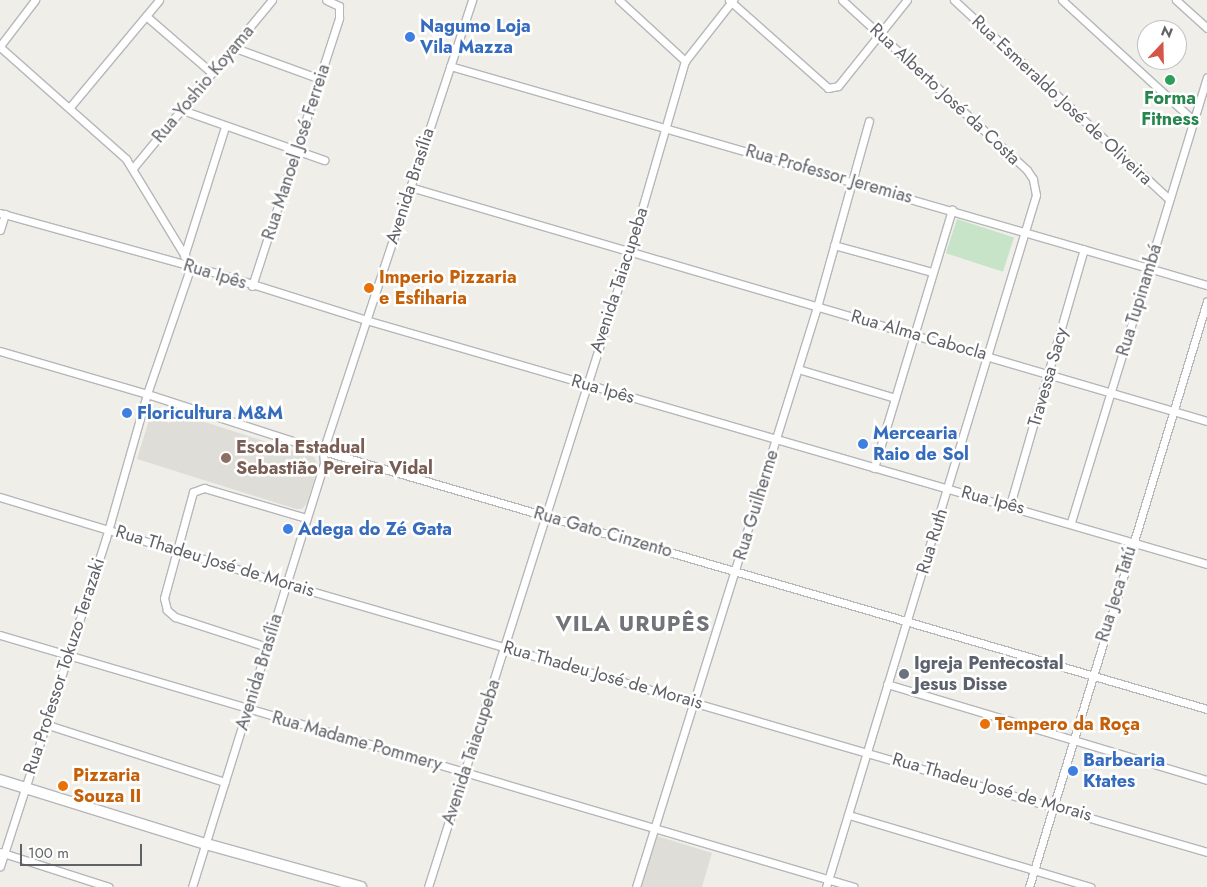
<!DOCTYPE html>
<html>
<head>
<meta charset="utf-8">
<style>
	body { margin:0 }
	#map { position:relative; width:1207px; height:887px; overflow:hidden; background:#efeee8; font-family:Jost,sans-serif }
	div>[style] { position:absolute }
	.education>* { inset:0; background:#dfddd7 }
	.green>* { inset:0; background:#c8e4c8; transform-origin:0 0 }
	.roads { filter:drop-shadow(1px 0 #b5b7bb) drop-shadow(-1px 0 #b5b7bb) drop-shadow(0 1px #b5b7bb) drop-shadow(0 -1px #b5b7bb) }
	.street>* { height:7px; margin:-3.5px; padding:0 3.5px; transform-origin:3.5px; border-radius:3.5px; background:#fff }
	.secondary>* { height:10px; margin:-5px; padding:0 5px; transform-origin:5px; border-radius:5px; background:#fff }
	.dots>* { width:14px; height:14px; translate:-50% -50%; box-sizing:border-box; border:2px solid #fff; border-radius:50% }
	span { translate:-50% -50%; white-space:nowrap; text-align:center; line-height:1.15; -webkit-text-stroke:5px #fff; paint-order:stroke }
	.shop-label { font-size:18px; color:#366cbe; font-weight:700 }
	.left { translate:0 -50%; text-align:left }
	.street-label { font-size:18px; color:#5f6266 }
	.leisure-label { font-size:18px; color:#27864d; font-weight:700 }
	.food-label { font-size:18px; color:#c56008; font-weight:700 }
	.education-label { font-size:18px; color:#785e54; font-weight:700 }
	.worship-label { font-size:18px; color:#5b616d; font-weight:700 }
	.district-label { font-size:22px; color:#717478; font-weight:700; letter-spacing:1px }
	.north { position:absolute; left:1137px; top:20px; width:50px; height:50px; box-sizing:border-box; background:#fff; border:1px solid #bfc0c2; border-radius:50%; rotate:21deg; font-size:14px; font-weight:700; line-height:20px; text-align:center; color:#5f6266 }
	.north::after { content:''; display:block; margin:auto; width:18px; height:22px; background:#d55549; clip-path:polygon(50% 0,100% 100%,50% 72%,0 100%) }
	.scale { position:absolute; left:20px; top:844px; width:122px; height:22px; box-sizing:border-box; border:2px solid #5f6266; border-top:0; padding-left:6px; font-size:15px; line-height:18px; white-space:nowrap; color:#5f6266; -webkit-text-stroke:4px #fff; paint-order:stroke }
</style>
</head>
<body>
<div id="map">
	<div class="education">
		<div style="clip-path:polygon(158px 407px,314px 457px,318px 466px,307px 503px,302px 509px,296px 509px,137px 459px,151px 414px)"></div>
		<div style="clip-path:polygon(657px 836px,712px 853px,702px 887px,641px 887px)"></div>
	</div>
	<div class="green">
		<div style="left:957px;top:219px;width:60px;height:36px;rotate:18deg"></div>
	</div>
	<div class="roads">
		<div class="street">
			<div style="left:619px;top:0;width:90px;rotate:42.7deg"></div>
			<div style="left:729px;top:0;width:132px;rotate:41.6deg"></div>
			<div style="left:828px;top:88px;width:10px;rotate:-11deg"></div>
			<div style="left:838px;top:86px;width:110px;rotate:-51.3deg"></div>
			<div style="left:954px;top:0;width:293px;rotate:42.8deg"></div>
			<div style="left:1062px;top:0;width:178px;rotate:42.5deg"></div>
			<div style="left:1176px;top:0;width:42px;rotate:42.1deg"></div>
			<div style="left:146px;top:16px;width:87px;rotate:40.8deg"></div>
			<div style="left:0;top:46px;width:58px;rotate:-52.7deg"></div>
			<div style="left:0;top:47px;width:169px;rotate:41.6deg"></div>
			<div style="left:126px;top:159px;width:125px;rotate:58.7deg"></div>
			<div style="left:191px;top:266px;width:135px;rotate:109deg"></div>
			<div style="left:147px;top:394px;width:150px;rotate:105.9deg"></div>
			<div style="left:106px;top:538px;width:345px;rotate:107.9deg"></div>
			<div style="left:235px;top:48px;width:90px;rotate:20deg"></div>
			<div style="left:450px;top:66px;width:788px;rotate:16.14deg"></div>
			<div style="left:70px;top:107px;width:139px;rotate:-50.2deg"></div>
			<div style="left:182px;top:110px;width:151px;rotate:19.4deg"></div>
			<div style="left:133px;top:168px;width:218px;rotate:-50.4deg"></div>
			<div style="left:410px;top:187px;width:831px;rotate:16.36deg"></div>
			<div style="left:0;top:213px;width:225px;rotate:15.5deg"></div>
			<div style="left:217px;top:273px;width:156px;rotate:17.5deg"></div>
			<div style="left:366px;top:320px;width:876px;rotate:16.18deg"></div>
			<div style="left:0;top:230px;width:17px;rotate:-73deg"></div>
			<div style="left:834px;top:245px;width:102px;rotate:15.4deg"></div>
			<div style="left:184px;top:256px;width:135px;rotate:-72.4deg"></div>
			<div style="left:252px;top:286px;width:282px;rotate:-72deg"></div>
			<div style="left:339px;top:18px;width:12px;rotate:-90deg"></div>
			<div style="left:339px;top:6px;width:14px;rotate:-155deg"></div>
			<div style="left:0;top:351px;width:153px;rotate:16.3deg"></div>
			<div style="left:147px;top:394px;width:185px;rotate:17.9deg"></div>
			<div style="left:323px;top:451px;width:921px;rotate:16.27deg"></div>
			<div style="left:798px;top:369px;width:101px;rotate:16.6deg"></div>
			<div style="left:874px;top:468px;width:270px;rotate:-73.2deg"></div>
			<div style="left:0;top:497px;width:300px;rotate:16.9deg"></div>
			<div style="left:287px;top:584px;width:958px;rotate:16.24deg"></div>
			<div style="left:1010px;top:505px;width:266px;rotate:-73.9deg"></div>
			<div style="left:1071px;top:522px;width:465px;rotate:-73deg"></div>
			<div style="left:0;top:635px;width:890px;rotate:16.44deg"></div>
			<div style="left:267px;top:647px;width:97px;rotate:-161.9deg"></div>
			<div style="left:175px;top:617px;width:11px;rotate:-139deg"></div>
			<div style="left:167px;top:610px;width:12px;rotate:-104deg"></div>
			<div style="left:164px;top:598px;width:110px;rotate:-74.7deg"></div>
			<div style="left:193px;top:492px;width:12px;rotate:-20deg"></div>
			<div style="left:204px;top:488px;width:106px;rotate:16.4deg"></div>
			<div style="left:887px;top:684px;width:334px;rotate:16.7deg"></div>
			<div style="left:45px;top:724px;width:189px;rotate:17.9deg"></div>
			<div style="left:849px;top:815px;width:252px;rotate:16.6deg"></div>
			<div style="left:0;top:852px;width:114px;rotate:17.8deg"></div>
			<div style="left:192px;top:887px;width:444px;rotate:-72.7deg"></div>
			<div style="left:324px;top:463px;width:12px;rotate:-95deg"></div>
			<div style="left:323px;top:451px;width:475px;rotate:-71.7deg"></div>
			<div style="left:428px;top:887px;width:668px;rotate:-72.41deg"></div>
			<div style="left:630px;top:250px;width:197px;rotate:-73.8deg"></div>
			<div style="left:685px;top:61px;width:78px;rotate:-51.8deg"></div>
			<div style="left:636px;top:887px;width:608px;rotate:-72.67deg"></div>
			<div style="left:817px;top:307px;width:193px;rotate:-74.4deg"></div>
			<div style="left:826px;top:887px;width:723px;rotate:-73.12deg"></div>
			<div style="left:1036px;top:195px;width:16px;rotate:-101deg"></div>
			<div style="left:1033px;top:179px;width:11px;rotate:-124deg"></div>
			<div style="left:1027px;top:170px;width:251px;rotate:-137.4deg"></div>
			<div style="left:1029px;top:887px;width:612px;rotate:-73.1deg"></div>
		</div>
		<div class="secondary">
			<div style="left:0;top:780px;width:216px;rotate:17.3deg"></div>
			<div style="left:206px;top:844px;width:161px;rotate:15.5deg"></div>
		</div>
	</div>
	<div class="dots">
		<div style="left:410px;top:37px;background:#3f7fe0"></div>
		<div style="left:1170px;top:80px;background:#2e9e5b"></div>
		<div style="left:369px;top:288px;background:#e8710a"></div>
		<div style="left:127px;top:413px;background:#3f7fe0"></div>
		<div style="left:863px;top:444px;background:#3f7fe0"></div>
		<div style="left:226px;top:458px;background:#8d6e63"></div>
		<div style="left:288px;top:529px;background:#3f7fe0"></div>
		<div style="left:904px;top:674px;background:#6b7280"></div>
		<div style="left:985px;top:724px;background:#e8710a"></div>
		<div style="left:1073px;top:771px;background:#3f7fe0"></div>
		<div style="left:63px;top:786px;background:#e8710a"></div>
	</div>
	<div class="shop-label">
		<span class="left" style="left:420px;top:37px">Nagumo Loja<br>Vila Mazza</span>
		<span class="left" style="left:137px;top:413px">Floricultura M&amp;M</span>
		<span class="left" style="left:873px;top:444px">Mercearia<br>Raio de Sol</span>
		<span class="left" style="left:298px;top:529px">Adega do Zé Gata</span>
		<span class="left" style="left:1083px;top:771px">Barbearia<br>Ktates</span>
	</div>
	<div class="street-label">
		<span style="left:203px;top:84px;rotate:-50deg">Rua Yoshio Koyama</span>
		<span style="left:945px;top:94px;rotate:43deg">Rua Alberto José da Costa</span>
		<span style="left:1062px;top:100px;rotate:43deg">Rua Esmeraldo José de Oliveira</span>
		<span style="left:296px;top:152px;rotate:-72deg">Rua Manoel José Ferreia</span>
		<span style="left:829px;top:174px;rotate:16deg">Rua Professor Jeremias</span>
		<span style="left:410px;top:186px;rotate:-72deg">Avenida Brasília</span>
		<span style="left:215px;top:274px;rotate:17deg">Rua Ipês</span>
		<span style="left:619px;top:280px;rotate:-72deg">Avenida Taiacupeba</span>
		<span style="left:1139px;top:300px;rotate:-73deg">Rua Tupinambá</span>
		<span style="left:919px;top:335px;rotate:16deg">Rua Alma Cabocla</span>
		<span style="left:1048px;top:377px;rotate:-74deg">Travessa Sacy</span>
		<span style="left:603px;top:389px;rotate:16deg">Rua Ipês</span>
		<span style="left:993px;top:500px;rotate:15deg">Rua Ipês</span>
		<span style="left:756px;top:505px;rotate:-73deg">Rua Guilherme</span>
		<span style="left:603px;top:532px;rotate:16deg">Rua Gato Cinzento</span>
		<span style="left:932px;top:541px;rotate:-73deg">Rua Ruth</span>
		<span style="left:215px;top:561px;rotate:17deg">Rua Thadeu José de Morais</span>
		<span style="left:1116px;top:594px;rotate:-73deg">Rua Jeca Tatú</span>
		<span style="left:64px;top:666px;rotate:-72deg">Rua Professor Tokuzo Terazaki</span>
		<span style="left:259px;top:672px;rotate:-73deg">Avenida Brasília</span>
		<span style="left:603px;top:675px;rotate:16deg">Rua Thadeu José de Morais</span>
		<span style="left:357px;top:741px;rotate:16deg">Rua Madame Pommery</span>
		<span style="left:471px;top:752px;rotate:-72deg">Avenida Taiacupeba</span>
		<span style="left:992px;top:787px;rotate:16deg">Rua Thadeu José de Morais</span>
	</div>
	<div class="leisure-label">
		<span style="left:1170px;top:109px">Forma<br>Fitness</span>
	</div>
	<div class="food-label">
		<span class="left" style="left:379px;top:288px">Imperio Pizzaria<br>e Esfiharia</span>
		<span class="left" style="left:995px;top:724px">Tempero da Roça</span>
		<span class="left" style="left:73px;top:786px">Pizzaria<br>Souza II</span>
	</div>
	<div class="education-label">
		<span class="left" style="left:236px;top:458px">Escola Estadual<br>Sebastião Pereira Vidal</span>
	</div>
	<div class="worship-label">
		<span class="left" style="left:914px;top:674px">Igreja Pentecostal<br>Jesus Disse</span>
	</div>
	<div class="district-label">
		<span style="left:633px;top:624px">VILA URUPÊS</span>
	</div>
	<div class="north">N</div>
	<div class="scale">100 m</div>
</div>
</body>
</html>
